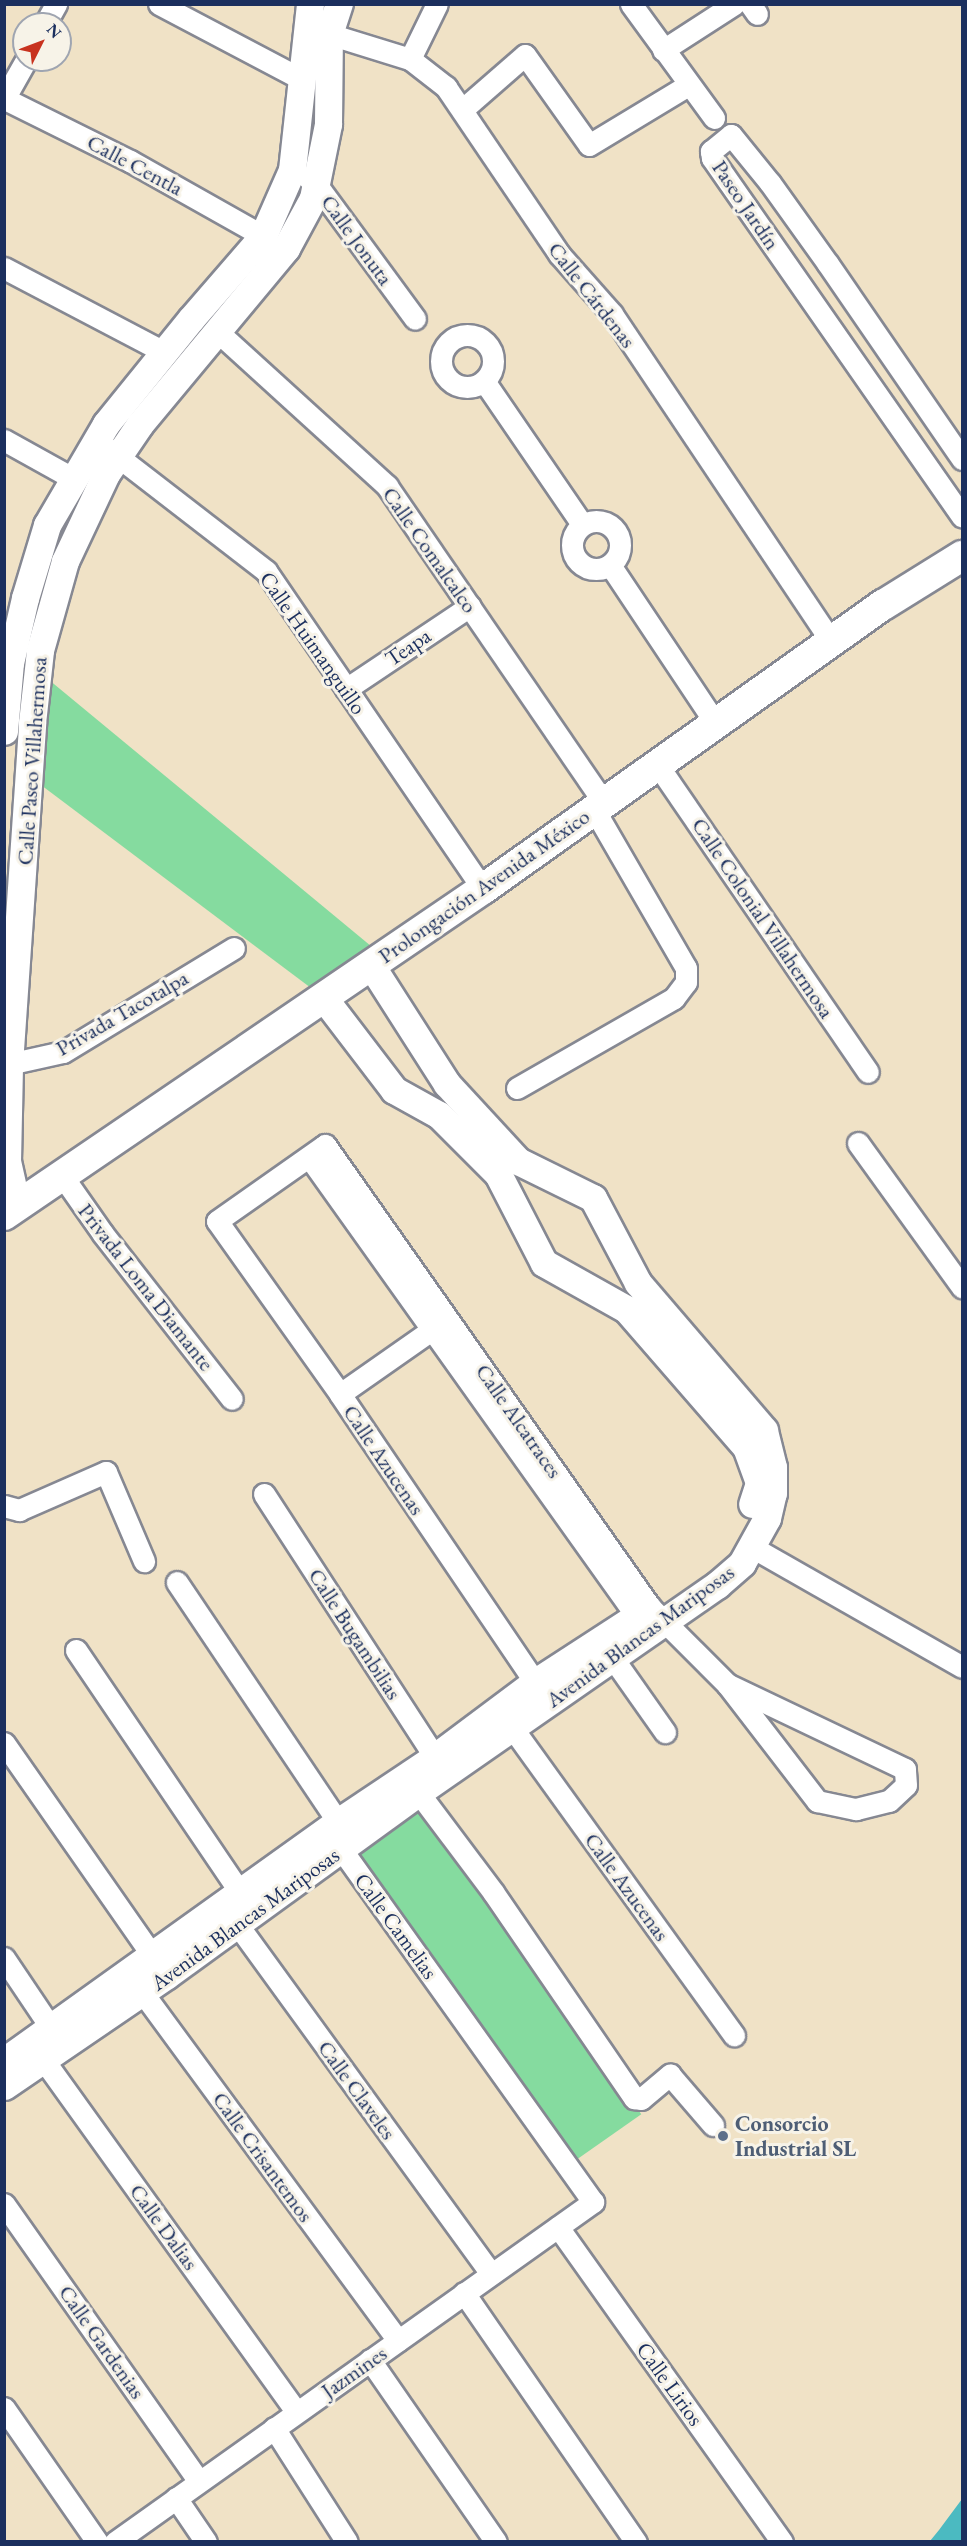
<!DOCTYPE html>
<html>
<head>
<meta charset="utf-8">
<style>
	body { margin:0 }
	#map { position:relative; width:967px; height:2546px; overflow:hidden; background:#f0e2c6; font-family:"EB Garamond",serif }
	div>[style] { position:absolute }
	.green>* { inset:0; background:#85db9f; transform-origin:0 0 }
	.water>* { inset:0; background:#4bbac1 }
	.roads { filter:drop-shadow(2px 0 #868892) drop-shadow(-2px 0 #868892) drop-shadow(0 2px #868892) drop-shadow(0 -2px #868892) }
	.minor>* { height:21px; margin:-10.5px; padding:0 10.5px; transform-origin:10.5px; border-radius:10.5px; background:#fff }
	.minor>.ring { margin:-10.5px; padding:0; box-sizing:content-box; background:none; border:21px solid #fff; border-radius:50% }
	.tertiary>* { height:27px; margin:-13.5px; padding:0 13.5px; transform-origin:13.5px; border-radius:13.5px; background:#fff }
	.secondary>* { height:30px; margin:-15px; padding:0 15px; transform-origin:15px; border-radius:15px; background:#fff }
	.dots>* { width:16px; height:16px; translate:-50% -50%; box-sizing:border-box; border:3px solid #f7f3e8; border-radius:50% }
	span { translate:-50% -50%; white-space:nowrap; text-align:center; line-height:1.15; -webkit-text-stroke:6px #f7f3e8; paint-order:stroke }
	.street-label { font-size:22px; color:#1b2f5e }
	.service-label { font-size:22px; color:#4e5e75; font-weight:700 }
	.left { translate:0 -50%; text-align:left }
	.frame { position:absolute; inset:0; border:6px solid #1b2f5e; pointer-events:none }
	.north { position:absolute; left:12px; top:12px; width:60px; height:60px; box-sizing:border-box; background:#f7f3e8; border:2px solid #9fa5b1; border-radius:50%; rotate:48deg; font-size:16px; font-weight:700; line-height:24px; text-align:center; color:#1b2f5e }
	.north::after { content:''; display:block; margin:auto; width:21px; height:27px; background:#c8321e; clip-path:polygon(50% 0,100% 100%,50% 72%,0 100%) }
</style>
</head>
<body>
<div id="map">
	<div class="green">
		<div style="clip-path:polygon(37px 670px,383px 956px,323px 997px,29px 776px)"></div>
		<div style="left:417px;top:1794px;width:391px;height:94px;rotate:55deg"></div>
	</div>
	<div class="water">
		<div style="clip-path:polygon(962px 2499px,962px 2541px,930px 2541px,939px 2530px)"></div>
	</div>
	<div class="roads">
		<div class="minor">
			<div style="left:159px;top:4px;width:163px;rotate:27.8deg"></div>
			<div style="left:631px;top:4px;width:141px;rotate:53.9deg"></div>
			<div style="left:750px;top:4px;width:12px;rotate:55deg"></div>
			<div style="left:45px;top:24px;width:23px;rotate:-61deg"></div>
			<div style="left:329px;top:34px;width:85px;rotate:17.2deg"></div>
			<div style="left:410px;top:59px;width:46px;rotate:37.9deg"></div>
			<div style="left:446px;top:87px;width:202px;rotate:55.9deg"></div>
			<div style="left:559px;top:254px;width:80px;rotate:48.5deg"></div>
			<div style="left:612px;top:314px;width:394px;rotate:56.2deg"></div>
			<div style="left:663px;top:50px;width:85px;rotate:-32.9deg"></div>
			<div style="left:410px;top:59px;width:61px;rotate:-63.9deg"></div>
			<div style="left:4px;top:99px;width:45px;rotate:-60.6deg"></div>
			<div style="left:5px;top:99px;width:140px;rotate:26.4deg"></div>
			<div style="left:130px;top:161px;width:153px;rotate:29.4deg"></div>
			<div style="left:463px;top:109px;width:82px;rotate:-41.1deg"></div>
			<div style="left:525px;top:55px;width:110px;rotate:54.6deg"></div>
			<div style="left:589px;top:145px;width:116px;rotate:-31.2deg"></div>
			<div style="left:309px;top:179px;width:9px;rotate:36deg"></div>
			<div style="left:316px;top:184px;width:167px;rotate:53.7deg"></div>
			<div style="left:4px;top:268px;width:181px;rotate:27.7deg"></div>
			<div style="left:218px;top:332px;width:229px;rotate:42.3deg"></div>
			<div style="left:387px;top:486px;width:383px;rotate:55.6deg"></div>
			<div class="ring" style="left:441px;top:335px;width:31px;height:31px"></div>
			<div style="left:484px;top:381px;width:173px;rotate:55.6deg"></div>
			<div style="left:4px;top:440px;width:80px;rotate:29.1deg"></div>
			<div style="left:107px;top:448px;width:201px;rotate:37.7deg"></div>
			<div style="left:266px;top:571px;width:385px;rotate:55.7deg"></div>
			<div style="left:962px;top:459px;width:237px;rotate:-124.5deg"></div>
			<div style="left:828px;top:264px;width:100px;rotate:-125.6deg"></div>
			<div style="left:770px;top:183px;width:62px;rotate:-129.1deg"></div>
			<div style="left:731px;top:135px;width:26px;rotate:141deg"></div>
			<div style="left:711px;top:151px;width:7px;rotate:82deg"></div>
			<div style="left:712px;top:158px;width:437px;rotate:55.1deg"></div>
			<div class="ring" style="left:572px;top:521px;width:27px;height:27px"></div>
			<div style="left:610px;top:565px;width:191px;rotate:56.3deg"></div>
			<div style="left:346px;top:689px;width:149px;rotate:-33.8deg"></div>
			<div style="left:657px;top:764px;width:373px;rotate:55.6deg"></div>
			<div style="left:4px;top:1065px;width:60px;rotate:-12.4deg"></div>
			<div style="left:63px;top:1052px;width:200px;rotate:-31.3deg"></div>
			<div style="left:517px;top:1088px;width:181px;rotate:-29.8deg"></div>
			<div style="left:674px;top:998px;width:20px;rotate:-53deg"></div>
			<div style="left:686px;top:982px;width:14px;rotate:-90deg"></div>
			<div style="left:686px;top:968px;width:184px;rotate:-120.1deg"></div>
			<div style="left:858px;top:1143px;width:178px;rotate:54.2deg"></div>
			<div style="left:309px;top:1157px;width:579px;rotate:54.5deg"></div>
			<div style="left:61px;top:1174px;width:73px;rotate:55deg"></div>
			<div style="left:103px;top:1234px;width:209px;rotate:52deg"></div>
			<div style="left:340px;top:1394px;width:126px;rotate:-35deg"></div>
			<div style="left:264px;top:1494px;width:327px;rotate:57deg"></div>
			<div style="left:4px;top:1506px;width:16px;rotate:15deg"></div>
			<div style="left:19px;top:1510px;width:95px;rotate:-23.6deg"></div>
			<div style="left:106px;top:1472px;width:97px;rotate:66.9deg"></div>
			<div style="left:752px;top:1547px;width:242px;rotate:29.7deg"></div>
			<div style="left:76px;top:1650px;width:305px;rotate:55.9deg"></div>
			<div style="left:612px;top:1657px;width:92px;rotate:54.8deg"></div>
			<div style="left:543px;top:1694px;width:362px;rotate:-124.1deg"></div>
			<div style="left:340px;top:1394px;width:212px;rotate:-125.4deg"></div>
			<div style="left:217px;top:1221px;width:132px;rotate:-35.1deg"></div>
			<div style="left:325px;top:1145px;width:565px;rotate:54.88deg"></div>
			<div style="left:650px;top:1607px;width:109px;rotate:45deg"></div>
			<div style="left:727px;top:1684px;width:148px;rotate:52.4deg"></div>
			<div style="left:817px;top:1801px;width:40px;rotate:12deg"></div>
			<div style="left:856px;top:1809px;width:34px;rotate:-14deg"></div>
			<div style="left:889px;top:1801px;width:23px;rotate:-43deg"></div>
			<div style="left:906px;top:1785px;width:16px;rotate:-94deg"></div>
			<div style="left:905px;top:1769px;width:197px;rotate:-154.5deg"></div>
			<div style="left:503px;top:1715px;width:395px;rotate:54.2deg"></div>
			<div style="left:4px;top:1743px;width:274px;rotate:55.1deg"></div>
			<div style="left:409px;top:1780px;width:140px;rotate:53.1deg"></div>
			<div style="left:493px;top:1892px;width:250px;rotate:55.6deg"></div>
			<div style="left:634px;top:2098px;width:7px;rotate:8deg"></div>
			<div style="left:641px;top:2099px;width:38px;rotate:-40deg"></div>
			<div style="left:670px;top:2075px;width:66px;rotate:49.3deg"></div>
			<div style="left:229px;top:1913px;width:446px;rotate:54deg"></div>
			<div style="left:4px;top:1958px;width:99px;rotate:56.1deg"></div>
			<div style="left:134px;top:1981px;width:446px;rotate:53.7deg"></div>
			<div style="left:35px;top:2048px;width:448px;rotate:54.3deg"></div>
			<div style="left:4px;top:2204px;width:339px;rotate:54.9deg"></div>
			<div style="left:558px;top:2227px;width:387px;rotate:54.6deg"></div>
			<div style="left:464px;top:2293px;width:303px;rotate:55.4deg"></div>
			<div style="left:370px;top:2360px;width:221px;rotate:55.3deg"></div>
			<div style="left:4px;top:2408px;width:163px;rotate:55.2deg"></div>
			<div style="left:274px;top:2428px;width:135px;rotate:57.4deg"></div>
			<div style="left:176px;top:2498px;width:53px;rotate:55.7deg"></div>
			<div style="left:115px;top:2542px;width:587px;rotate:-35.42deg"></div>
			<div style="left:593px;top:2202px;width:432px;rotate:-125.5deg"></div>
			<div style="left:342px;top:1850px;width:28px;rotate:-98deg"></div>
			<div style="left:338px;top:1822px;width:289px;rotate:-123.9deg"></div>
		</div>
		<div class="tertiary">
			<div style="left:4px;top:731px;width:68px;rotate:-85deg"></div>
			<div style="left:10px;top:663px;width:67px;rotate:-77deg"></div>
			<div style="left:25px;top:598px;width:76px;rotate:-73.2deg"></div>
			<div style="left:47px;top:525px;width:117px;rotate:-59.7deg"></div>
			<div style="left:106px;top:424px;width:135px;rotate:-51deg"></div>
			<div style="left:191px;top:319px;width:110px;rotate:-49.1deg"></div>
			<div style="left:263px;top:236px;width:72px;rotate:-66.3deg"></div>
			<div style="left:292px;top:170px;width:167px;rotate:-83.8deg"></div>
			<div style="left:323px;top:997px;width:117px;rotate:52.6deg"></div>
			<div style="left:394px;top:1090px;width:51px;rotate:29.1deg"></div>
			<div style="left:439px;top:1115px;width:83px;rotate:45deg"></div>
			<div style="left:498px;top:1174px;width:100px;rotate:62.7deg"></div>
			<div style="left:544px;top:1263px;width:94px;rotate:29.3deg"></div>
			<div style="left:626px;top:1309px;width:183px;rotate:49deg"></div>
			<div style="left:746px;top:1447px;width:38px;rotate:70deg"></div>
			<div style="left:759px;top:1483px;width:22px;rotate:108deg"></div>
			<div style="left:17px;top:1206px;width:46px;rotate:-102.5deg"></div>
			<div style="left:7px;top:1161px;width:97px;rotate:-88.8deg"></div>
			<div style="left:9px;top:1064px;width:342px;rotate:-86.1deg"></div>
			<div style="left:32px;top:723px;width:73px;rotate:-83.7deg"></div>
			<div style="left:40px;top:650px;width:92px;rotate:-74.3deg"></div>
			<div style="left:65px;top:561px;width:96px;rotate:-64.8deg"></div>
			<div style="left:106px;top:474px;width:60px;rotate:-55.8deg"></div>
			<div style="left:140px;top:424px;width:229px;rotate:-50.3deg"></div>
			<div style="left:286px;top:248px;width:57px;rotate:-61.6deg"></div>
			<div style="left:313px;top:198px;width:76px;rotate:-78.5deg"></div>
			<div style="left:328px;top:124px;width:90px;rotate:-89.4deg"></div>
			<div style="left:329px;top:34px;width:32px;rotate:-72deg"></div>
			<div style="left:4px;top:2061px;width:411px;rotate:-35.6deg"></div>
			<div style="left:338px;top:1822px;width:117px;rotate:-33.8deg"></div>
			<div style="left:435px;top:1757px;width:124px;rotate:-36.8deg"></div>
			<div style="left:534px;top:1683px;width:136px;rotate:-33deg"></div>
			<div style="left:4px;top:2086px;width:197px;rotate:-34.3deg"></div>
			<div style="left:167px;top:1975px;width:311px;rotate:-36deg"></div>
			<div style="left:419px;top:1792px;width:363px;rotate:-34.8deg"></div>
			<div style="left:717px;top:1585px;width:33px;rotate:-41deg"></div>
			<div style="left:742px;top:1563px;width:51px;rotate:-60.9deg"></div>
			<div style="left:767px;top:1518px;width:26px;rotate:-77deg"></div>
			<div style="left:773px;top:1493px;width:26px;rotate:-90deg"></div>
			<div style="left:773px;top:1467px;width:38px;rotate:-104deg"></div>
			<div style="left:764px;top:1430px;width:194px;rotate:-130.6deg"></div>
			<div style="left:638px;top:1283px;width:96px;rotate:-117.9deg"></div>
			<div style="left:593px;top:1198px;width:84px;rotate:-153.7deg"></div>
			<div style="left:518px;top:1161px;width:105px;rotate:-132.7deg"></div>
			<div style="left:447px;top:1084px;width:141px;rotate:-122.6deg"></div>
		</div>
		<div class="secondary">
			<div style="left:4px;top:1215px;width:579px;rotate:-34.24deg"></div>
			<div style="left:483px;top:889px;width:491px;rotate:-35.4deg"></div>
			<div style="left:883px;top:605px;width:93px;rotate:-31.8deg"></div>
		</div>
	</div>
	<div class="dots">
		<div style="left:723px;top:2136px;background:#5c6f8a"></div>
	</div>
	<div class="street-label">
		<span style="left:135px;top:165px;rotate:28deg">Calle Centla</span>
		<span style="left:746px;top:205px;rotate:56deg">Paseo Jardín</span>
		<span style="left:357px;top:240px;rotate:54deg">Calle Jonuta</span>
		<span style="left:592px;top:295px;rotate:52deg">Calle Cárdenas</span>
		<span style="left:430px;top:550px;rotate:55deg">Calle Comalcalco</span>
		<span style="left:313px;top:643px;rotate:55deg">Calle Huimanguillo</span>
		<span style="left:408px;top:647px;rotate:-34deg">Teapa</span>
		<span style="left:32px;top:761px;rotate:-86deg">Calle Paseo Villahermosa</span>
		<span style="left:484px;top:886px;rotate:-35deg">Prolongación Avenida México</span>
		<span style="left:763px;top:918px;rotate:56deg">Calle Colonial Villahermosa</span>
		<span style="left:122px;top:1013px;rotate:-30deg">Privada Tacotalpa</span>
		<span style="left:146px;top:1287px;rotate:52deg">Privada Loma Diamante</span>
		<span style="left:519px;top:1421px;rotate:55deg">Calle Alcatraces</span>
		<span style="left:384px;top:1460px;rotate:56deg">Calle Azucenas</span>
		<span style="left:355px;top:1634px;rotate:57deg">Calle Bugambilias</span>
		<span style="left:640px;top:1636px;rotate:-36deg">Avenida Blancas Mariposas</span>
		<span style="left:627px;top:1887px;rotate:54deg">Calle Azucenas</span>
		<span style="left:245px;top:1919px;rotate:-36deg">Avenida Blancas Mariposas</span>
		<span style="left:396px;top:1926px;rotate:54deg">Calle Camelias</span>
		<span style="left:357px;top:2090px;rotate:54deg">Calle Claveles</span>
		<span style="left:263px;top:2157px;rotate:54deg">Calle Crisantemos</span>
		<span style="left:164px;top:2227px;rotate:54deg">Calle Dalias</span>
		<span style="left:102px;top:2342px;rotate:55deg">Calle Gardenias</span>
		<span style="left:354px;top:2372px;rotate:-35deg">Jazmines</span>
		<span style="left:670px;top:2384px;rotate:54deg">Calle Lirios</span>
	</div>
	<div class="service-label">
		<span class="left" style="left:735px;top:2136px">Consorcio<br>Industrial SL</span>
	</div>
	<div class="frame"></div>
	<div class="north">N</div>
</div>
</body>
</html>
